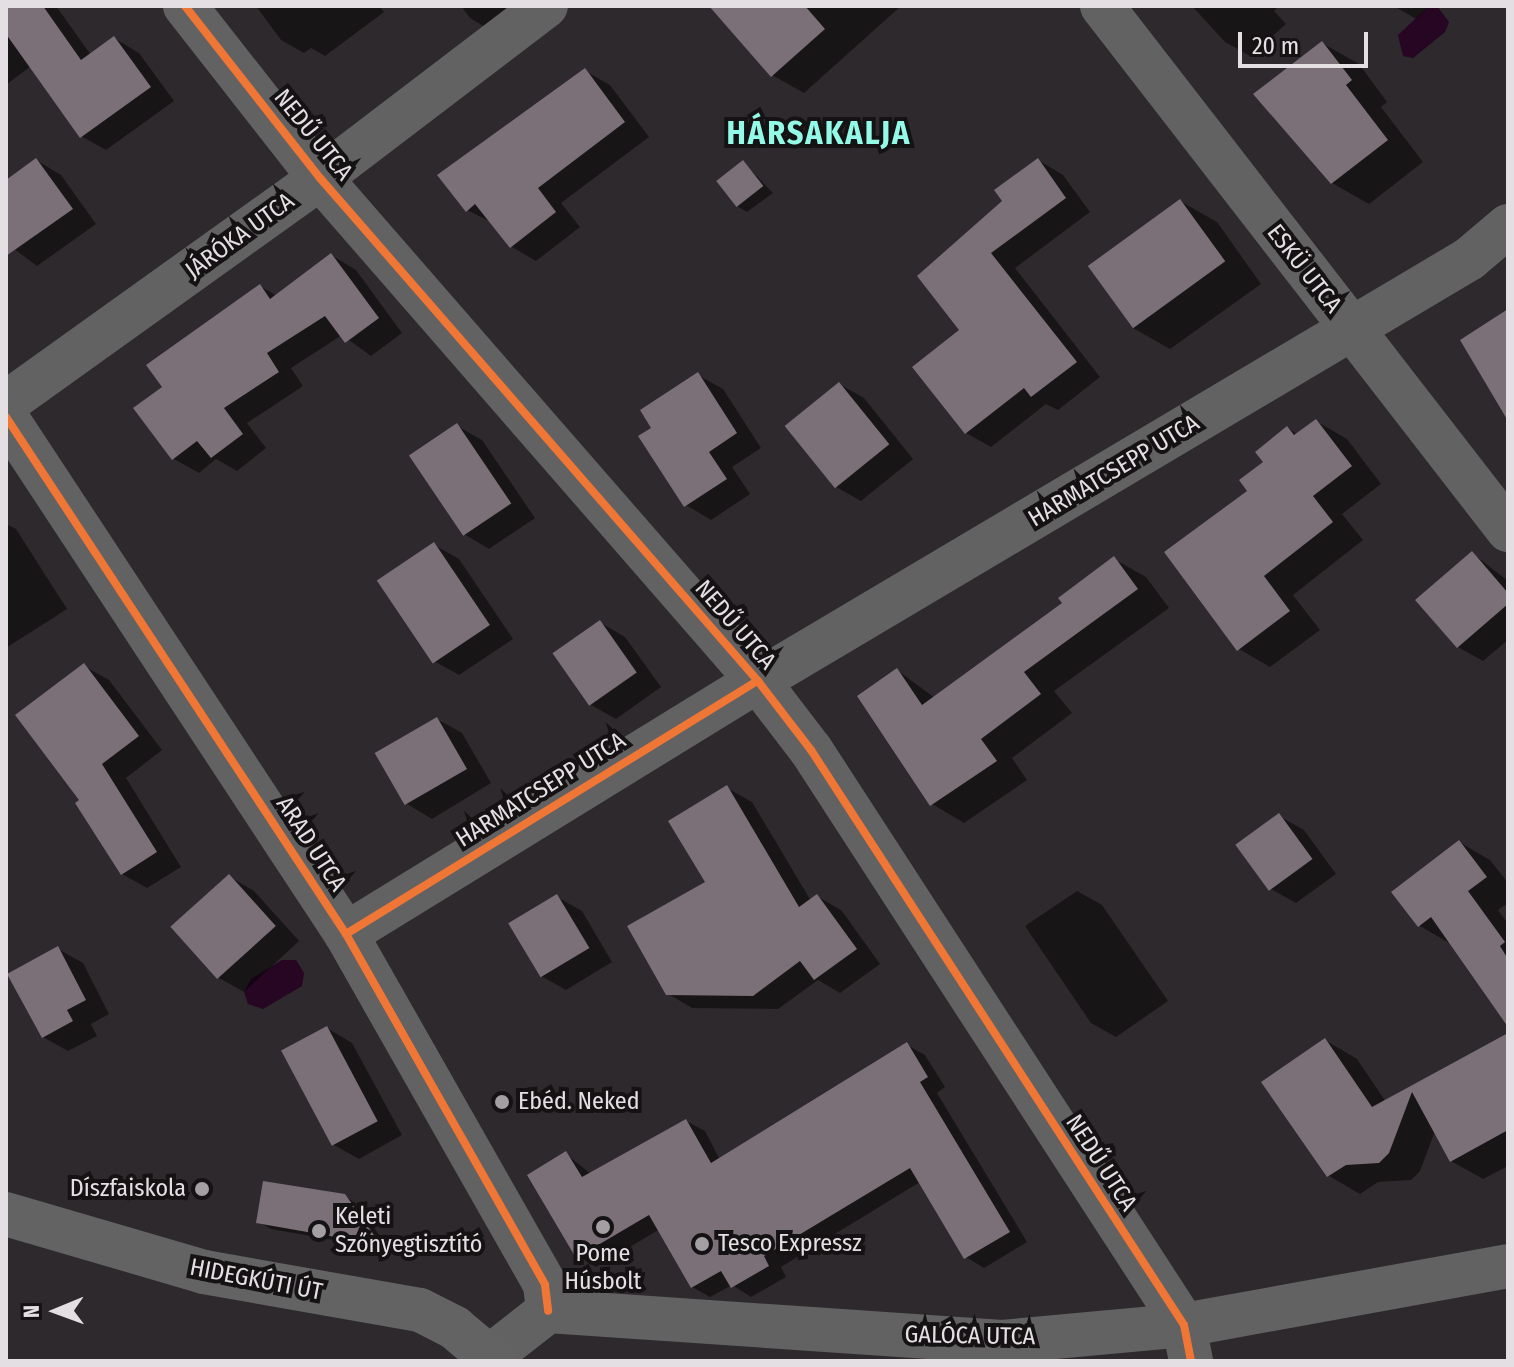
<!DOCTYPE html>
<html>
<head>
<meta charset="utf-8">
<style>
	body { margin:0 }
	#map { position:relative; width:1514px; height:1367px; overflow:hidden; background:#2d292c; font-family:"Fira Sans Condensed",sans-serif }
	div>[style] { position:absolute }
	.water>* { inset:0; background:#260623 }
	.shadow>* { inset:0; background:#0007 }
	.building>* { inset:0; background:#7b6f78; transform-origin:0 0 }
	.minor>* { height:44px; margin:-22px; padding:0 22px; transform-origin:22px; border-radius:22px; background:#636263 }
	.major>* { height:44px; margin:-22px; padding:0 22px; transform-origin:22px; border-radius:22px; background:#646364 }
	.cycleway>* { height:8px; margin:-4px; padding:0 4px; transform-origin:4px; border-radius:4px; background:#f07635 }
	.dots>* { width:22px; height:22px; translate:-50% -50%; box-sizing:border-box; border:4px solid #151214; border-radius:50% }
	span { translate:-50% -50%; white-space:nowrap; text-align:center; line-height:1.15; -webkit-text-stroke:8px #151214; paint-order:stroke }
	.street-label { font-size:24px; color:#e3dfe3 }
	.poi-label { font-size:24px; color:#e3dfe3 }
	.left { translate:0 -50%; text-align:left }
	.right { translate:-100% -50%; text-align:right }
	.district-label { font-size:32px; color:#93fae8; font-weight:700; letter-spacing:2px }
	.frame { position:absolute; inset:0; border:8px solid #e3dfe3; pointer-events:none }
	.north { position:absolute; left:16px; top:1271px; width:80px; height:80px; -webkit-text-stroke:6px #151214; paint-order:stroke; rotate:269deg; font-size:22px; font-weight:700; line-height:32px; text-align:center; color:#e3dfe3 }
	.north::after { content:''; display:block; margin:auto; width:28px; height:36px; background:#e3dfe3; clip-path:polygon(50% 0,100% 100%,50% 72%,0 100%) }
	.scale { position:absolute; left:1238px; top:32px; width:130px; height:36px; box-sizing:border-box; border:4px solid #e3dfe3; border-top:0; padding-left:10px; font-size:24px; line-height:28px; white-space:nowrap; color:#e3dfe3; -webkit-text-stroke:6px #151214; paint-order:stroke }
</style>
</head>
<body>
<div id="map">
	<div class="water">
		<div style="clip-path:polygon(1437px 6px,1449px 22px,1445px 32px,1413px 58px,1403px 56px,1398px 35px,1428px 7px)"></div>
		<div style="clip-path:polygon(282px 960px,296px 960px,304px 973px,302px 986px,263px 1009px,248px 1004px,244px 992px,251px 979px)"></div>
	</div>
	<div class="shadow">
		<div style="clip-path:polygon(6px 6px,56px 6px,91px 55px,114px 38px,139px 53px,174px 101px,106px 150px,81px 136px,31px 66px,6px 85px)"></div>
		<div style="clip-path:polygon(256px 6px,379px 6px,384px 12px,325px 56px,311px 48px,304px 53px,281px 40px)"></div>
		<div style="clip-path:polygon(461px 6px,531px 6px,495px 33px,470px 18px)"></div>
		<div style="clip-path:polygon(712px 6px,901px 6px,804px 93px,772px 75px)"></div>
		<div style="clip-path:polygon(1192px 6px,1279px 6px,1274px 11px,1286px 24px,1250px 56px,1225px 42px)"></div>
		<div style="clip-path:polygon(1394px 6px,1430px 6px,1416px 19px)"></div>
		<div style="clip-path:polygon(1322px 43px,1359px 64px,1387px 102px,1381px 107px,1423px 162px,1369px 204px,1332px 183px)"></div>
		<div style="clip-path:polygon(585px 71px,610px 85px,649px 137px,561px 203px,580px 227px,536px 261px,512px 247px,493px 223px,467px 210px,440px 175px)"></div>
		<div style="clip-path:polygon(36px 160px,61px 175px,96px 224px,37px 266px,6px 243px,6px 182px)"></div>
		<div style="clip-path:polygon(1038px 160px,1063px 175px,1090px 212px,1015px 268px,1100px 377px,1058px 410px,1046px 404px,991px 447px,966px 433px,961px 330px,1004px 201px)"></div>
		<div style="clip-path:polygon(743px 162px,773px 193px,747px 212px,735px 205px)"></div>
		<div style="clip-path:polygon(1180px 201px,1217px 222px,1261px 284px,1170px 349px,1133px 328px)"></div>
		<div style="clip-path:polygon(331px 255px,356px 270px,402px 333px,371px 356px,342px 335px,291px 368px,303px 386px,247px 423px,266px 448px,237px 471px,216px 459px,199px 473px,174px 459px,164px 387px,149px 366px,260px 286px,277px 296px)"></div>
		<div style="clip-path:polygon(698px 375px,723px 389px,761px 448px,732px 467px,750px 494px,711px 520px,686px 505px,654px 428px)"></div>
		<div style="clip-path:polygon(839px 384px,864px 398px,913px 459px,861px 501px,836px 487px)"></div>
		<div style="clip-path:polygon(1316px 421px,1347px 439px,1381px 484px,1342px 514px,1363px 540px,1293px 595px,1320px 630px,1270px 667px,1239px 649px,1249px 491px,1288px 428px,1298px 435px)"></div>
		<div style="clip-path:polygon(457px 426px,482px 440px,535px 518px,489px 549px,464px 534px)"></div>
		<div style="clip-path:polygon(6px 524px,16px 529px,67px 609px,6px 648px)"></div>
		<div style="clip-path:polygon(434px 545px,459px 559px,513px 639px,459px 675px,434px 661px)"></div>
		<div style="clip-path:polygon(1472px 553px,1508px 581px,1508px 640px,1483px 661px,1458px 647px)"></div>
		<div style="clip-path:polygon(1114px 559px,1146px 577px,1169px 608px,1054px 691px,1072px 713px,1012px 758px,1027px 780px,964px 823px,932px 804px,897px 670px,935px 698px,1065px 604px)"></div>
		<div style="clip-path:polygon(601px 623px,625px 637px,661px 687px,616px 719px,591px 705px)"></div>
		<div style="clip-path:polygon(84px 666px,109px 680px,162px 750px,126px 778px,181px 867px,147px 888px,122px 874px,82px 800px)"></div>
		<div style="clip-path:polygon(437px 719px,462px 733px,491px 783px,432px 819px,407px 804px)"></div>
		<div style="clip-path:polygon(727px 788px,752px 802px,811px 901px,817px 896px,842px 911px,880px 964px,840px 993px,818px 980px,778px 1009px,692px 1008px,667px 993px,708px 883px)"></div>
		<div style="clip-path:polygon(1279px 816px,1304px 830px,1336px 874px,1296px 903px,1271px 889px)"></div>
		<div style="clip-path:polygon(1459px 842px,1490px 860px,1508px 883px,1508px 903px,1498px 910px,1508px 924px,1508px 1024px,1451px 944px,1420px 926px,1394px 892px)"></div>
		<div style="clip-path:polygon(230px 877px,254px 891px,299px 941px,244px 992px,219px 978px,174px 927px)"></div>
		<div style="clip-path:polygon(1077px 891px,1102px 905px,1168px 1001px,1116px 1037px,1091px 1023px,1025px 926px)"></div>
		<div style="clip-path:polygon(557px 897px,582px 911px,612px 962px,566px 990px,541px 976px)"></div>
		<div style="clip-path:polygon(58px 949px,83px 963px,109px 1014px,91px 1024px,97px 1036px,68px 1051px,43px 1037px)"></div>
		<div style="clip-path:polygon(327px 1028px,352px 1043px,402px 1135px,359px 1159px,334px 1145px)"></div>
		<div style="clip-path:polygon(1508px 1035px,1508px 1166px,1483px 1179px,1451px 1161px,1435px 1131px,1420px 1171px,1411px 1180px,1378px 1182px,1360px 1194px,1329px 1176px,1325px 1040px,1357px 1059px,1386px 1102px)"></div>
		<div style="clip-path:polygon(907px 1045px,925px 1055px,945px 1087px,937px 1093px,1027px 1242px,984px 1268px,966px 1257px,920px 1182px,781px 1267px,786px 1277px,751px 1297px,732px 1285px,710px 1297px,692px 1287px,660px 1229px,596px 1267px,578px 1256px,566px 1154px,591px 1174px,686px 1121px,705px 1131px,720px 1160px)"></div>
		<div style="clip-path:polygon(344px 1196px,357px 1204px,390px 1250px,271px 1229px,259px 1222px)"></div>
	</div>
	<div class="building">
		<div style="clip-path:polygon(6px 6px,43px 6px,81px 60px,114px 36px,151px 87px,80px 138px,6px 34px)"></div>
		<div style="clip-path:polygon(709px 6px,805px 6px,825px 29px,771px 77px)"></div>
		<div style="clip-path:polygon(1322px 41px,1352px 80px,1346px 85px,1388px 140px,1331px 184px,1253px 94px)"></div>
		<div style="clip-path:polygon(585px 68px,625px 122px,538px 188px,556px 212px,510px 248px,475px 204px,466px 212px,437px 175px)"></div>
		<div style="clip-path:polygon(36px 158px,73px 209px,6px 256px,6px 180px)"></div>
		<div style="clip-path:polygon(1038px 158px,1066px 198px,991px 253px,1077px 362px,1031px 397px,1024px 388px,965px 434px,912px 367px,959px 330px,917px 276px,1002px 201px,994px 190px)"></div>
		<div style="left:743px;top:160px;width:33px;height:34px;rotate:52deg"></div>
		<div style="left:1180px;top:199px;width:77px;height:114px;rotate:54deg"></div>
		<div style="clip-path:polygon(331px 253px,379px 318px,345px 343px,325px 316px,267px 353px,279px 372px,224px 408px,243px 434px,211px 458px,197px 441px,172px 460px,133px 408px,162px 387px,146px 365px,260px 284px,270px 299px)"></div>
		<div style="clip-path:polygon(1508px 309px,1508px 421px,1460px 340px)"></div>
		<div style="clip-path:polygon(698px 372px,737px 433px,709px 452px,727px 479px,684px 507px,638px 436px,651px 428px,640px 410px)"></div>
		<div style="left:839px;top:382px;width:80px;height:70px;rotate:51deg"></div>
		<div style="clip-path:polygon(1316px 419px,1352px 466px,1313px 496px,1333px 522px,1264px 576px,1290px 611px,1237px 651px,1164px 552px,1247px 491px,1239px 480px,1263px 462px,1255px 452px,1287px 426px,1294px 435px)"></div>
		<div style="left:457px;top:423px;width:97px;height:58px;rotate:56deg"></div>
		<div style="left:434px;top:542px;width:100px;height:69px;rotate:56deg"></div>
		<div style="clip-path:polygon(1472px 551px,1508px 593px,1508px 604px,1457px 648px,1415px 600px)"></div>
		<div style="clip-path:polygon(1114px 556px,1138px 589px,1024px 672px,1041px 694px,981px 739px,997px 761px,930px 806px,857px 696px,897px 668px,922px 705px,1062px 603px,1058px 598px)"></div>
		<div style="left:600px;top:620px;width:64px;height:58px;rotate:55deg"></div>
		<div style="clip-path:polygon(84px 663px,139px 736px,102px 764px,157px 852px,121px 875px,75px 803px,79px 800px,15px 715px)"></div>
		<div style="left:437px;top:717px;width:60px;height:72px;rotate:60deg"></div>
		<div style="clip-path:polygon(727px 785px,799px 907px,817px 894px,857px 949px,814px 980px,800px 961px,753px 996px,666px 995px,627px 926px,705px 882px,668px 821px)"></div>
		<div style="left:1279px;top:813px;width:57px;height:54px;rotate:54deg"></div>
		<div style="clip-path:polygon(1459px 840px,1487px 877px,1468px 891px,1505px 942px,1500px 946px,1508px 959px,1508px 1027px,1431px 917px,1418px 927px,1391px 892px)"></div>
		<div style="left:229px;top:874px;width:70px;height:79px;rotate:48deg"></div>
		<div style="left:557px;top:894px;width:63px;height:57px;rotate:59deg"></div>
		<div style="clip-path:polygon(58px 946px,86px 1000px,67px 1010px,73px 1021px,42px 1038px,7px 974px)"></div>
		<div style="left:327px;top:1026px;width:108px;height:52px;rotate:62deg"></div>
		<div style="clip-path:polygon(1508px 1033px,1508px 1130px,1450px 1162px,1412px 1092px,1389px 1153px,1379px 1163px,1346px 1165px,1327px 1177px,1261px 1082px,1325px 1038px,1372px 1107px)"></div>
		<div style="clip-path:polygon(907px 1042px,928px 1077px,920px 1082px,1010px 1232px,964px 1259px,910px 1168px,764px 1256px,769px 1266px,731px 1288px,721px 1271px,691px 1288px,649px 1215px,576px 1258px,527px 1175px,566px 1151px,582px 1177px,686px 1119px,711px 1163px)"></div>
		<div style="clip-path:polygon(263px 1181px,345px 1194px,381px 1245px,256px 1223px)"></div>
	</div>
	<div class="minor">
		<div style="left:185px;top:6px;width:219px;rotate:51.9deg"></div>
		<div style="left:320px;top:178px;width:667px;rotate:48.95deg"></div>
		<div style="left:758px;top:681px;width:87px;rotate:52.5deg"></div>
		<div style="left:811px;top:750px;width:685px;rotate:57.03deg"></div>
		<div style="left:1184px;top:1325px;width:37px;rotate:79deg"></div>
		<div style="left:1102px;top:6px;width:663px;rotate:52.23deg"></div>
		<div style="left:6px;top:403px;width:386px;rotate:-35.6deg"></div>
		<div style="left:320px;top:178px;width:284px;rotate:-37.3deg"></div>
		<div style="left:6px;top:417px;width:619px;rotate:56.67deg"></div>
		<div style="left:346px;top:934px;width:403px;rotate:60.4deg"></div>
		<div style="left:545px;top:1285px;width:26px;rotate:83deg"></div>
		<div style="left:346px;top:934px;width:483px;rotate:-31.6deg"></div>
		<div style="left:758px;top:681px;width:827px;rotate:-30.69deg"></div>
		<div style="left:1469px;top:259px;width:51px;rotate:-40.2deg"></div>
		<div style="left:484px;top:1361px;width:81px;rotate:-38deg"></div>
		<div style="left:548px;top:1311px;width:455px;rotate:3.9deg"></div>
		<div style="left:1002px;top:1342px;width:183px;rotate:-5.3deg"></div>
		<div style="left:1184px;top:1325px;width:329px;rotate:-10.3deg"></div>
	</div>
	<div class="major">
		<div style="left:6px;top:1214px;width:206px;rotate:16.3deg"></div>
		<div style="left:204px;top:1272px;width:219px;rotate:10deg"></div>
		<div style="left:420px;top:1310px;width:39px;rotate:27deg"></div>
		<div style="left:455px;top:1328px;width:51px;rotate:40.2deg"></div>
	</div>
	<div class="cycleway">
		<div style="left:185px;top:6px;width:219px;rotate:51.9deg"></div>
		<div style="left:320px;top:178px;width:667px;rotate:48.95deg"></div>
		<div style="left:758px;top:681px;width:87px;rotate:52.5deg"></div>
		<div style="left:811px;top:750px;width:685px;rotate:57.03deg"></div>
		<div style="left:1184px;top:1325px;width:37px;rotate:79deg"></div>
		<div style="left:6px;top:417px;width:619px;rotate:56.67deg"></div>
		<div style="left:346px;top:934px;width:403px;rotate:60.4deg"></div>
		<div style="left:545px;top:1285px;width:26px;rotate:83deg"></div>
		<div style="left:346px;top:934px;width:483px;rotate:-31.6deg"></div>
	</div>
	<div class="dots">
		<div style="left:502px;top:1102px;background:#a39fa3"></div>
		<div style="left:202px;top:1189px;background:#a39fa3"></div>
		<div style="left:603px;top:1227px;background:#a39fa3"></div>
		<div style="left:319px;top:1231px;background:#a39fa3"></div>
		<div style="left:702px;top:1244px;background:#a39fa3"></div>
	</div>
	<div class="street-label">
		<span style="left:313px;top:135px;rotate:51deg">NEDŰ UTCA</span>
		<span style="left:240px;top:236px;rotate:-36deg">JÁRÓKA UTCA</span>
		<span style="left:1304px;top:269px;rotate:52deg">ESKÜ UTCA</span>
		<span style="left:1114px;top:471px;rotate:-31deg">HARMATCSEPP UTCA</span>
		<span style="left:735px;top:625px;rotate:49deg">NEDŰ UTCA</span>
		<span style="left:541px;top:790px;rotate:-32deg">HARMATCSEPP UTCA</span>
		<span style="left:311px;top:844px;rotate:57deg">ARAD UTCA</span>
		<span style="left:1101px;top:1163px;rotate:57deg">NEDŰ UTCA</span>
		<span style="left:256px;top:1280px;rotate:11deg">HIDEGKÚTI ÚT</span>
		<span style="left:970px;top:1336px;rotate:1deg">GALÓCA UTCA</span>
	</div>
	<div class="poi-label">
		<span class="left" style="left:518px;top:1102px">Ebéd. Neked</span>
		<span class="right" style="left:186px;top:1189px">Díszfaiskola</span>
		<span class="left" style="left:335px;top:1231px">Keleti<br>Szőnyegtisztító</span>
		<span class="left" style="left:718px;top:1244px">Tesco Expressz</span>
		<span style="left:603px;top:1268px">Pome<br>Húsbolt</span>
	</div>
	<div class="district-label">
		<span style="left:819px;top:133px">HÁRSAKALJA</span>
	</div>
	<div class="frame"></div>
	<div class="north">N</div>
	<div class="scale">20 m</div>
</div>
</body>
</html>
